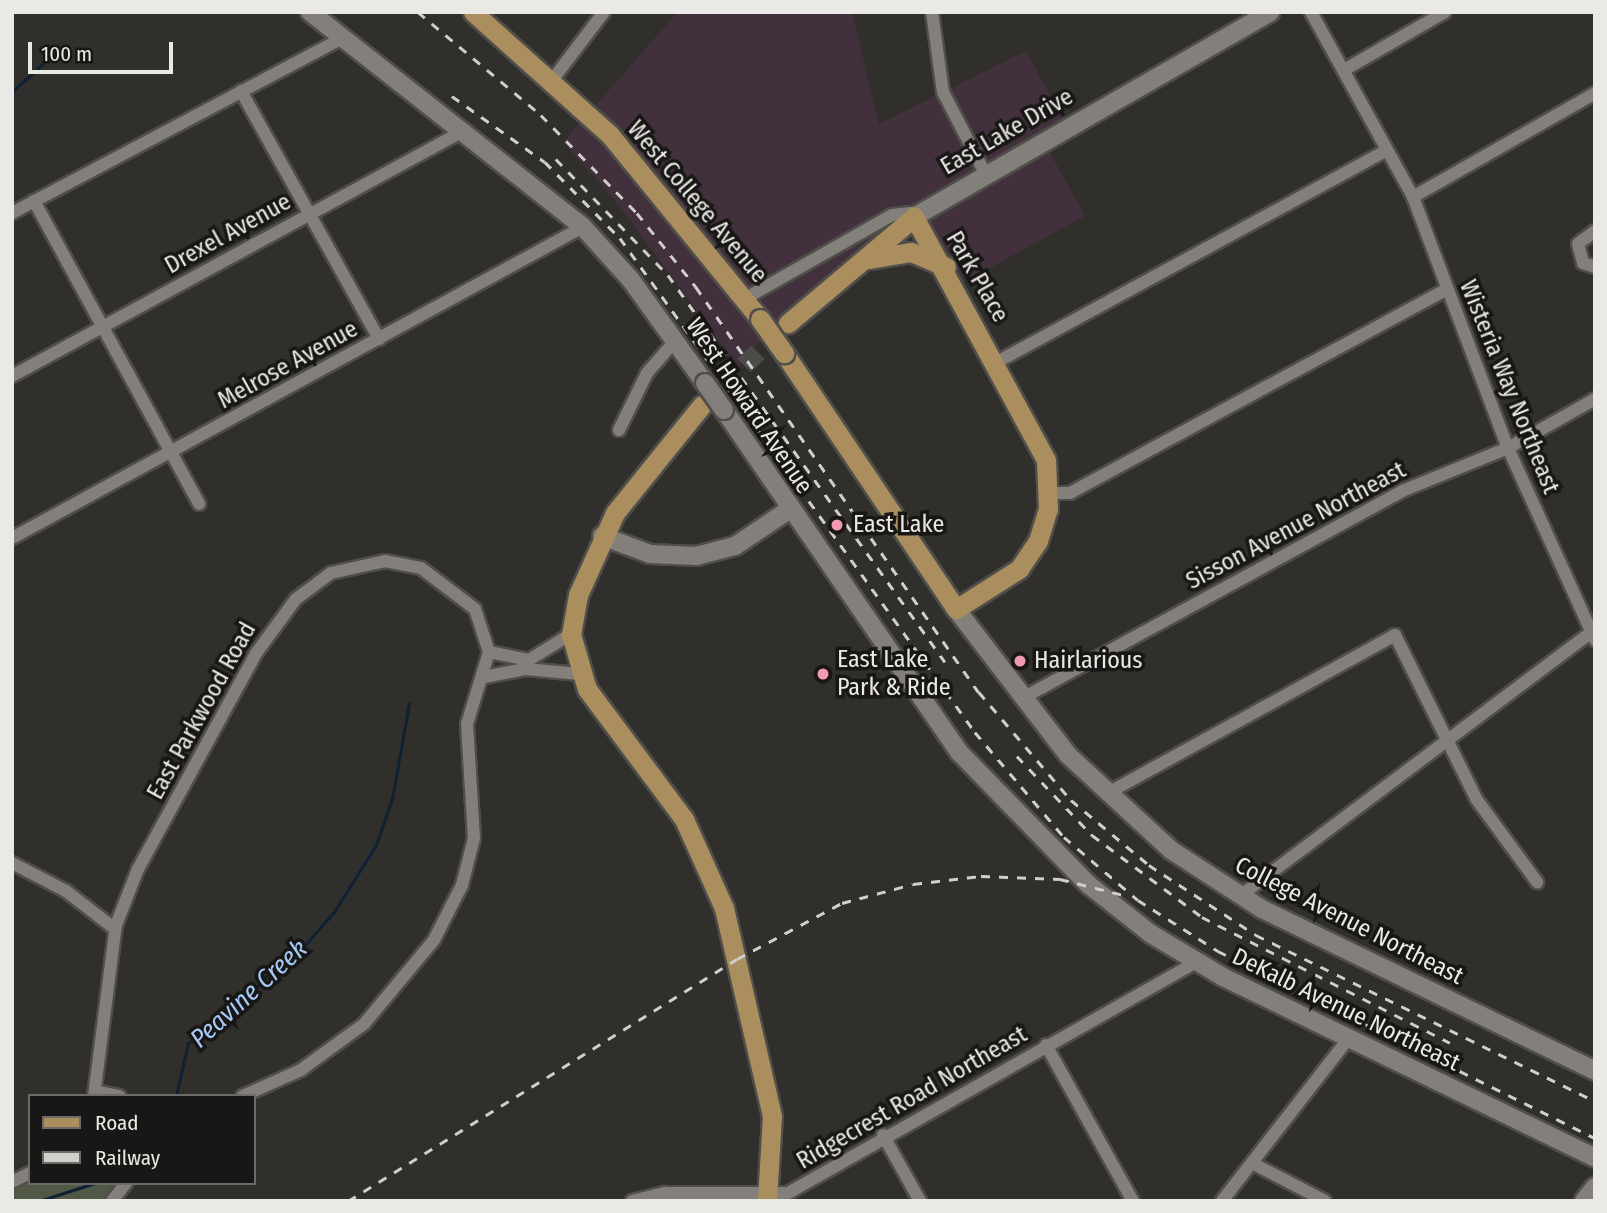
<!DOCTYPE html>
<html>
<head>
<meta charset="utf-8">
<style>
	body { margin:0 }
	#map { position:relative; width:1607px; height:1213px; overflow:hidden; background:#312f2b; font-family:"Fira Sans Condensed",sans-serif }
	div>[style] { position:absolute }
	.commercial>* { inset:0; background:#42313c }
	.green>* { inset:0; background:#515846 }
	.stream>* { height:2.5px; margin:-1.25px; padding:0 1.25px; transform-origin:1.25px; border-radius:1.25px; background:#102035 }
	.primary-tunnel>* { height:19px; margin-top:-9.5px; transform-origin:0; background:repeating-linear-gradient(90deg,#4d4b47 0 19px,transparent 0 29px) }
	.roads { filter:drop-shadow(2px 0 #504e4a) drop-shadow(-2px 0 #504e4a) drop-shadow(0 2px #504e4a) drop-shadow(0 -2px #504e4a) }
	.street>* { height:12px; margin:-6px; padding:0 6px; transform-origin:6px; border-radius:6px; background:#83807b }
	.secondary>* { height:18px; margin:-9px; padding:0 9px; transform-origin:9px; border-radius:9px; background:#83807b }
	.primary>* { height:19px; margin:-9.5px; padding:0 9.5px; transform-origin:9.5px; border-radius:9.5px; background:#ab8e5e }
	.rail>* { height:2.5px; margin-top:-1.25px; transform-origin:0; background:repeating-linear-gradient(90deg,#d1cfcc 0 9px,transparent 0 18px) }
	.bridges { filter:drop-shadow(2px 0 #504e4a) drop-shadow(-2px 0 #504e4a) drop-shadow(0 2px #504e4a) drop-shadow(0 -2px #504e4a) }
	.secondary-bridge>* { height:18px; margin:-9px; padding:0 9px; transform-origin:9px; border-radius:9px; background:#83807b }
	.primary-bridge>* { height:19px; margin:-9.5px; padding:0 9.5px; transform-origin:9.5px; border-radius:9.5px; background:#ab8e5e }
	.dots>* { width:19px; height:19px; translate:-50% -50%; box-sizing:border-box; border:4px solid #181715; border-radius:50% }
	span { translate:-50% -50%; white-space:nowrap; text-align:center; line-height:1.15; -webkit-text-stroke:7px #181715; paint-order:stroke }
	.street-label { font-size:24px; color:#ebe9e6 }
	.poi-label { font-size:24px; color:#ebe9e6 }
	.left { translate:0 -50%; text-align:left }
	.water-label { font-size:26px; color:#a6caf8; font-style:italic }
	.frame { position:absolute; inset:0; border:14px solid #ebe9e6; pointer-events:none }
	.legend { position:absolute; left:28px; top:1094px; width:228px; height:91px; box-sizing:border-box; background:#181715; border:2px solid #6c6b69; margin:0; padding:9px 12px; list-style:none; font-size:21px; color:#ebe9e6 }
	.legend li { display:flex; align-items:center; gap:14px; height:35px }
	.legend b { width:35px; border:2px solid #6c6b69 }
	.scale { position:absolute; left:28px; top:42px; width:145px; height:32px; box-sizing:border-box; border:4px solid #ebe9e6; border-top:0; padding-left:9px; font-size:21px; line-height:24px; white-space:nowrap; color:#ebe9e6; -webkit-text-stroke:5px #181715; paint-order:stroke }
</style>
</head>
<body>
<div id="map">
	<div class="commercial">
		<div style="clip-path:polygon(678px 12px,852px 12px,879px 124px,1026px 51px,1064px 121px,1040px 135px,1085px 216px,955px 287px,908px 208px,781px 317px,738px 367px,615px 200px,563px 142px)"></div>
	</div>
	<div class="green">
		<div style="clip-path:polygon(30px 1175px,30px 1183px,116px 1183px,102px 1201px,12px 1201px,12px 1184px)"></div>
	</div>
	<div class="stream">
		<div style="left:12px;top:92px;width:46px;rotate:-42.4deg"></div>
		<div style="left:176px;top:1096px;width:54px;rotate:-77.2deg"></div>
		<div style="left:188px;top:1043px;width:57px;rotate:-32deg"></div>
		<div style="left:236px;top:1013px;width:57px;rotate:-50.7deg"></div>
		<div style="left:272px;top:969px;width:26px;rotate:-29deg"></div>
		<div style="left:295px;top:956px;width:59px;rotate:-48.4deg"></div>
		<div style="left:334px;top:912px;width:79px;rotate:-57.9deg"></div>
		<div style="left:376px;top:845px;width:49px;rotate:-70.8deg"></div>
		<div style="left:392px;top:799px;width:97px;rotate:-79.9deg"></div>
		<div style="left:39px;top:1201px;width:59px;rotate:-17.8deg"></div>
	</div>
	<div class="primary-tunnel">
		<div style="left:702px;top:405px;width:119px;rotate:-43.6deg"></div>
	</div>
	<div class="roads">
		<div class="street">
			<div style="left:932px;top:12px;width:81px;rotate:82.2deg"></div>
			<div style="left:943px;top:92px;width:89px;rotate:62.6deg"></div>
			<div style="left:1311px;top:12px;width:211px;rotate:61.1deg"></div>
			<div style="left:1413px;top:197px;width:268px;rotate:69.3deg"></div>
			<div style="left:1508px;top:448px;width:211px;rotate:65.6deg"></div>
			<div style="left:1344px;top:70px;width:116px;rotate:-29.9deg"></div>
			<div style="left:553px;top:79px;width:84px;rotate:-52.7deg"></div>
			<div style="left:241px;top:91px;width:284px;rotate:60.9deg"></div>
			<div style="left:1413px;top:197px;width:210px;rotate:-29.7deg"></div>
			<div style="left:34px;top:201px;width:345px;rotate:61.4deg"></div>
			<div style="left:12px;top:213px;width:374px;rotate:-27.9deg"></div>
			<div style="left:1595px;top:231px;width:21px;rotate:143deg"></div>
			<div style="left:1578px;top:244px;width:20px;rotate:75deg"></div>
			<div style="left:1583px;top:263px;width:13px;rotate:18deg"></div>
			<div style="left:746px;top:298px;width:168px;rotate:-29.6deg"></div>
			<div style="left:892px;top:215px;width:27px;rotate:-6deg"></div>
			<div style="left:997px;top:362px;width:442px;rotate:-28.5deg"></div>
			<div style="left:12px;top:376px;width:515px;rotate:-28.5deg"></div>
			<div style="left:619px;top:430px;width:64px;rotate:-63.8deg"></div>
			<div style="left:647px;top:373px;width:43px;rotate:-48.8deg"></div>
			<div style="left:1050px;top:493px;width:20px"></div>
			<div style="left:1070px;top:493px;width:426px;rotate:-28.4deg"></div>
			<div style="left:12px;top:538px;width:650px;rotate:-28.58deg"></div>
			<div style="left:489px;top:652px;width:41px;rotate:11.3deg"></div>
			<div style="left:529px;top:660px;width:49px;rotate:-31.8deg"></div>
			<div style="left:484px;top:677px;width:42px;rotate:-11deg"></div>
			<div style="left:525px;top:669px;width:55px;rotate:5.2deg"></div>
			<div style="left:1021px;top:699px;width:434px;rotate:-28.6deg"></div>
			<div style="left:1402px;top:491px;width:114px;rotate:-22.1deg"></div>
			<div style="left:1508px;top:448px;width:100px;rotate:-29.4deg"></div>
			<div style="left:1106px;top:794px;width:330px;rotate:-28.8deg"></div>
			<div style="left:1395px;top:635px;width:184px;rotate:63.6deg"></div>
			<div style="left:1477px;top:800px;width:102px;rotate:53.8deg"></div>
			<div style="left:12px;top:863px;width:61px;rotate:27.4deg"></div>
			<div style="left:66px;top:891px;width:62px;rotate:37.8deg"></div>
			<div style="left:1240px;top:896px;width:444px;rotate:-36.9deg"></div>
			<div style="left:1046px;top:1045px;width:179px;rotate:60.9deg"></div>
			<div style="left:95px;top:1091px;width:25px;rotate:12deg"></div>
			<div style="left:94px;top:1096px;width:172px;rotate:-82.7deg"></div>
			<div style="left:116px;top:925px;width:60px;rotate:-68.6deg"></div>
			<div style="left:138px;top:869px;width:247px;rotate:-61.3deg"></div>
			<div style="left:257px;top:652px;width:66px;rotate:-53.7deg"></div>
			<div style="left:296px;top:599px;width:44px;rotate:-36.6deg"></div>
			<div style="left:331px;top:573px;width:55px;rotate:-12.5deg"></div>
			<div style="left:385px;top:561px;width:37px;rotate:11deg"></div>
			<div style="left:421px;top:568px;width:68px;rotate:37.2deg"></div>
			<div style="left:475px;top:609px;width:45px;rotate:72deg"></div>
			<div style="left:489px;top:652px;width:75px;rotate:107deg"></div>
			<div style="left:467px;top:724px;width:114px;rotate:86.5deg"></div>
			<div style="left:474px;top:838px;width:49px;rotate:104.3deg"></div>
			<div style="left:462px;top:885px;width:62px;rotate:117deg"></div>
			<div style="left:434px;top:940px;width:109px;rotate:129.8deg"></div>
			<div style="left:364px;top:1024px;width:78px;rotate:143.9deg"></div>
			<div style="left:301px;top:1070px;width:64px;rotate:155.9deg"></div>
			<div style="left:883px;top:1135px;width:76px;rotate:60.7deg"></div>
			<div style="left:1252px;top:1163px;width:82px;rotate:27.5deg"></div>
			<div style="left:12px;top:1182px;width:20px;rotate:-27deg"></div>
			<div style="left:112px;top:1201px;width:23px;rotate:-52deg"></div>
			<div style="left:632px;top:1201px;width:34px;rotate:-14deg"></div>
			<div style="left:665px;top:1193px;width:123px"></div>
			<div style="left:788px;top:1193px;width:469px;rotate:-29.5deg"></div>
			<div style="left:1222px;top:1201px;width:205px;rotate:-52.1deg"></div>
		</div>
		<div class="secondary">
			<div style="left:310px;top:12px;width:347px;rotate:38.2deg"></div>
			<div style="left:583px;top:227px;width:72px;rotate:47.8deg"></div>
			<div style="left:631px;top:280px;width:127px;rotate:54.3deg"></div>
			<div style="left:914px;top:217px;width:411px;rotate:-29.9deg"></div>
			<div style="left:724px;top:410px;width:415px;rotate:55.5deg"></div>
			<div style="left:959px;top:752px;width:186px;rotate:45.7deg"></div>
			<div style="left:1089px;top:885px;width:79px;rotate:38.3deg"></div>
			<div style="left:1151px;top:934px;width:84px;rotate:30.8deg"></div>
			<div style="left:1223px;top:977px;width:414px;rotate:25.9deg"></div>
			<div style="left:602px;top:536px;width:51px;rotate:20.6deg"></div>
			<div style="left:650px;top:554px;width:46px;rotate:2.5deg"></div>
			<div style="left:696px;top:556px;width:40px;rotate:-14.4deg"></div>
			<div style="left:735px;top:546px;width:66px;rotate:-33.9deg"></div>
			<div style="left:956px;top:609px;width:184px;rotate:52.5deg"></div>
			<div style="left:1068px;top:755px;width:140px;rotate:42.7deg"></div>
			<div style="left:1171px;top:850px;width:108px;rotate:33deg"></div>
			<div style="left:1262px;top:909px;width:370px;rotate:25.9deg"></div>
			<div style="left:1584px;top:1201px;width:18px;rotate:-52deg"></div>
		</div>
		<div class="primary">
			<div style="left:473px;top:12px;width:184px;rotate:41.9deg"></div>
			<div style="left:610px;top:135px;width:237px;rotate:50.8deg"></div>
			<div style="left:868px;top:259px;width:44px;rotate:-9.2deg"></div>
			<div style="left:911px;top:252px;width:38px;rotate:23deg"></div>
			<div style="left:784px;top:353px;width:308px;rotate:56.1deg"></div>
			<div style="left:956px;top:609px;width:75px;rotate:-32.4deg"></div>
			<div style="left:1019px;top:569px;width:34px;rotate:-56deg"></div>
			<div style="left:1038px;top:541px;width:34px;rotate:-73deg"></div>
			<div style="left:1048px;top:509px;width:49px;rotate:-92.3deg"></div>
			<div style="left:1046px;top:460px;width:277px;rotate:-118.5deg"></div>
			<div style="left:914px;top:217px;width:165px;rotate:139.9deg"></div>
			<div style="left:702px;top:405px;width:139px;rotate:128.9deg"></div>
			<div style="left:615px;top:513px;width:90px;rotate:114.3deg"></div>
			<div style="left:578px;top:595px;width:40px;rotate:100deg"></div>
			<div style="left:571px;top:634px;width:57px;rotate:73.8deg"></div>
			<div style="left:587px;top:689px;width:162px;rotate:53.3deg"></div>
			<div style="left:684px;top:819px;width:98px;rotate:65.8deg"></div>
			<div style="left:724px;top:908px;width:213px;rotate:77deg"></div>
			<div style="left:772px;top:1116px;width:85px;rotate:93.4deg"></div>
		</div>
	</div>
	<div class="rail">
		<div style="left:418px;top:12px;width:160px;rotate:39.9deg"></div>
		<div style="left:541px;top:115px;width:137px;rotate:45.6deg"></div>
		<div style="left:637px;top:213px;width:95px;rotate:51.4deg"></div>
		<div style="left:696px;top:287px;width:494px;rotate:55.1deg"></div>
		<div style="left:979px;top:692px;width:142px;rotate:49.6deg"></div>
		<div style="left:1071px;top:800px;width:102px;rotate:39.8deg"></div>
		<div style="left:1149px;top:865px;width:128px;rotate:33.2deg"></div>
		<div style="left:1256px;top:935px;width:377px;rotate:26.1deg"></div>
		<div style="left:452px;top:96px;width:114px;rotate:35.4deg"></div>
		<div style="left:545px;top:162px;width:107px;rotate:45.4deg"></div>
		<div style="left:620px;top:238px;width:608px;rotate:54.3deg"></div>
		<div style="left:975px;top:732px;width:138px;rotate:49.7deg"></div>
		<div style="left:1064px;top:837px;width:97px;rotate:40.4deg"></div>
		<div style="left:1138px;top:900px;width:95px;rotate:32.5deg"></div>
		<div style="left:1218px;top:951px;width:421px;rotate:26.4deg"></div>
		<div style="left:556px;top:159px;width:161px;rotate:46deg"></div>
		<div style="left:668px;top:275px;width:476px;rotate:54.4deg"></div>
		<div style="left:1017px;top:756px;width:109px;rotate:46.5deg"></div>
		<div style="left:1092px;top:835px;width:137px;rotate:36.7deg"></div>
		<div style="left:1202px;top:917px;width:278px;rotate:26.9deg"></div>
		<div style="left:348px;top:1201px;width:458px;rotate:-31.9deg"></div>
		<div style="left:737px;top:959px;width:119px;rotate:-28.1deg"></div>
		<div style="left:842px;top:903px;width:73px;rotate:-15deg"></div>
		<div style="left:913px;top:884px;width:68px;rotate:-6.7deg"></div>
		<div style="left:981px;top:876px;width:79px;rotate:2.2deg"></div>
		<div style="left:1060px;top:879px;width:69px;rotate:14.2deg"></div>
	</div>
	<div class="bridges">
		<div class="secondary-bridge">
			<div style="left:705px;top:383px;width:33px;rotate:55deg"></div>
		</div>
		<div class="primary-bridge">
			<div style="left:760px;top:319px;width:42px;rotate:54.8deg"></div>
		</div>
	</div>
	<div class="dots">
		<div style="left:837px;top:525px;background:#f29ab0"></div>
		<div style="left:1020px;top:661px;background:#f29ab0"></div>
		<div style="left:823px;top:674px;background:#f29ab0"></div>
	</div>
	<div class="street-label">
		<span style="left:1007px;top:132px;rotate:-30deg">East Lake Drive</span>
		<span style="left:697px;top:202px;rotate:50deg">West College Avenue</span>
		<span style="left:228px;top:234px;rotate:-29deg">Drexel Avenue</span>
		<span style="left:977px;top:277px;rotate:60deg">Park Place</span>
		<span style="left:288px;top:365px;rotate:-29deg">Melrose Avenue</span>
		<span style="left:1509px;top:387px;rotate:68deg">Wisteria Way Northeast</span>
		<span style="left:749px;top:406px;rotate:56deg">West Howard Avenue</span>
		<span style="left:1296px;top:526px;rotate:-28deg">Sisson Avenue Northeast</span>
		<span style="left:202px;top:711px;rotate:-61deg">East Parkwood Road</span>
		<span style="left:1349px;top:921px;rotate:27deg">College Avenue Northeast</span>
		<span style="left:1346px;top:1010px;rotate:26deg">DeKalb Avenue Northeast</span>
		<span style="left:912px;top:1098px;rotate:-30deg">Ridgecrest Road Northeast</span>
	</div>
	<div class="poi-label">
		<span class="left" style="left:853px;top:525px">East Lake</span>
		<span class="left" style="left:837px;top:674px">East Lake<br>Park &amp; Ride</span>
		<span class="left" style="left:1034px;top:661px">Hairlarious</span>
	</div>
	<div class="water-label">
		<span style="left:249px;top:994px;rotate:-42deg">Peavine Creek</span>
	</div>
	<div class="frame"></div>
	<ul class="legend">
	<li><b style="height:9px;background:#ab8e5e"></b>Road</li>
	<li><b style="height:9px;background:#d1cfcc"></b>Railway</li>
	</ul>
	<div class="scale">100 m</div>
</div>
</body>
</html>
